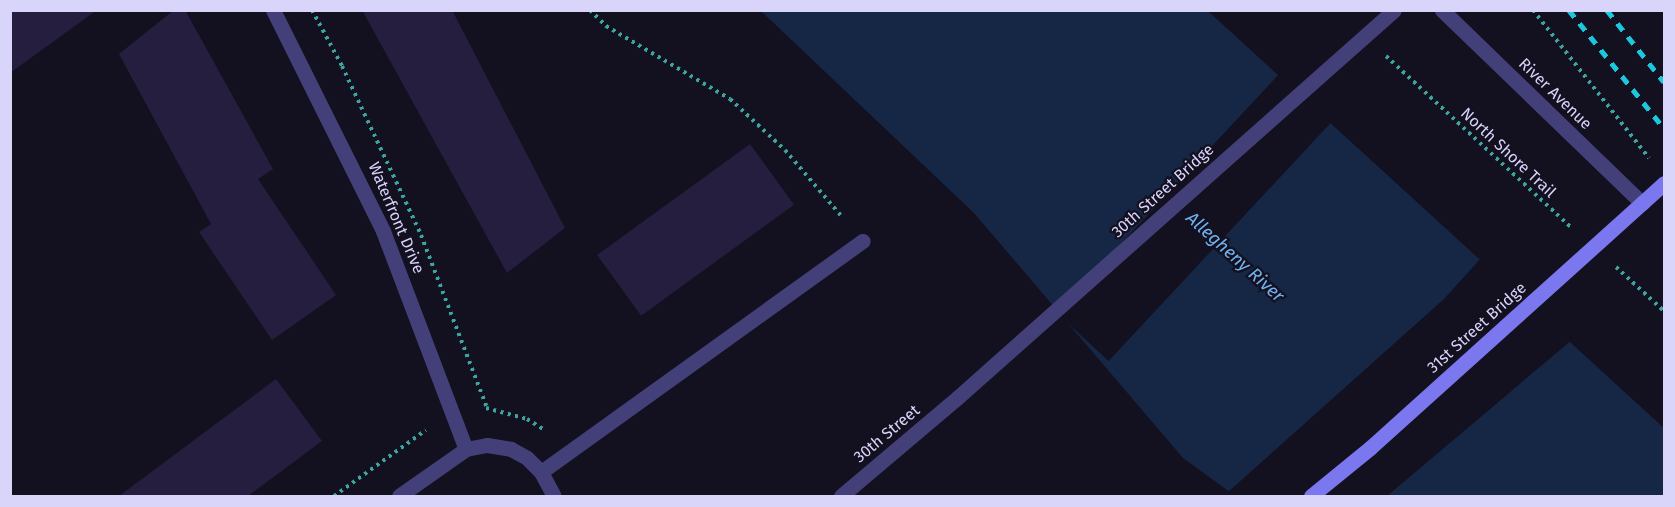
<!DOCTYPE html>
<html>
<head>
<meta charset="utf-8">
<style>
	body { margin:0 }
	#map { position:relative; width:1675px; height:507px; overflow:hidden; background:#131020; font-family:"Fira Sans",sans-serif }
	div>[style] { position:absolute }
	.water>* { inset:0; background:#152744 }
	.pier>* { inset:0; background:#131020; transform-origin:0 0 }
	.building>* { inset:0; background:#251e3f; transform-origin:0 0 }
	.path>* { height:4px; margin-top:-2px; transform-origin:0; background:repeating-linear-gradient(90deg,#3da5a0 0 3px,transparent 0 7.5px) }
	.minor>* { height:15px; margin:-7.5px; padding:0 7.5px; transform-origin:7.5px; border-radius:7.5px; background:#434079 }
	.tertiary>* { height:15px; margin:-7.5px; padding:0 7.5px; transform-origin:7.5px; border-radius:7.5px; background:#434079 }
	.secondary>* { height:15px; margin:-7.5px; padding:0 7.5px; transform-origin:7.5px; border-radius:7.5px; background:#7b77ee }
	.rail>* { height:4.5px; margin-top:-2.25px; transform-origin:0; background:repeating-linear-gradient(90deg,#1cc8de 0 9px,transparent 0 17px) }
	.tertiary-bridge>* { height:15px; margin:-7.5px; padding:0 7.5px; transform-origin:7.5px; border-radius:7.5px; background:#434079 }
	.secondary-bridge>* { height:15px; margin:-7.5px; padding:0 7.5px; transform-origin:7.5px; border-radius:7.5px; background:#7b77ee }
	span { translate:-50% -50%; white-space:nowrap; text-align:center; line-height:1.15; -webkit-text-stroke:4.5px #131020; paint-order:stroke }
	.street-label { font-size:16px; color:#d9d4fa }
	.water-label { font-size:18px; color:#6fb1ed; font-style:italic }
	.frame { position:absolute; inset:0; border:12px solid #d9d4fa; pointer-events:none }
</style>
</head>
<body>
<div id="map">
	<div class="water">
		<div style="clip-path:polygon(761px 11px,1208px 11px,1664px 428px,1664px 496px,1240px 496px,1227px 490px,1183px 458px,974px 213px)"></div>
	</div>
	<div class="pier">
		<div style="left:1281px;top:72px;width:71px;height:329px;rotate:43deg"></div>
		<div style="clip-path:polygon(1483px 256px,1573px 339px,1387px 496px,1233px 496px,1227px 493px,1444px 299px)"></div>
	</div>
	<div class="building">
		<div style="clip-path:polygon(10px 10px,97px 10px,10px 73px)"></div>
		<div style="clip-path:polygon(174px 10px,185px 10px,273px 169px,258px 179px,336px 295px,272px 340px,199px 232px,211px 224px,119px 54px)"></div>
		<div style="clip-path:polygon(362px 10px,452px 10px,565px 228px,507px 273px)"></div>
		<div style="left:750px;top:144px;width:75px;height:189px;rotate:54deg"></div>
		<div style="clip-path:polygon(276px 379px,322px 441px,248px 496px,119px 496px)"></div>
	</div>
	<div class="path">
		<div style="left:312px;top:10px;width:64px;rotate:61.8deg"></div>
		<div style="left:342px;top:66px;width:187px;rotate:64.9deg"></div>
		<div style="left:421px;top:235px;width:185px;rotate:69.1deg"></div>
		<div style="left:590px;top:10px;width:23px;rotate:45deg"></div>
		<div style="left:606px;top:26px;width:144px;rotate:30.5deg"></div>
		<div style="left:730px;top:99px;width:75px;rotate:42.8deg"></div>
		<div style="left:785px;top:150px;width:89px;rotate:49.5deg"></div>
		<div style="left:1533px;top:10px;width:188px;rotate:51.9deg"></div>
		<div style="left:1386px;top:56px;width:253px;rotate:42.8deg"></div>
		<div style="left:1616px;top:267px;width:65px;rotate:42.5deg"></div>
		<div style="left:486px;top:408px;width:42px;rotate:15deg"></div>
		<div style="left:527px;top:419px;width:22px;rotate:32deg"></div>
		<div style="left:334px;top:496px;width:113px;rotate:-35.7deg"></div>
	</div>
	<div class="minor">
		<div style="left:273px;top:10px;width:247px;rotate:63.5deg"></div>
		<div style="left:383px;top:231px;width:233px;rotate:69.2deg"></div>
		<div style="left:541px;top:472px;width:396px;rotate:-35.7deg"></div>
		<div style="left:399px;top:496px;width:82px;rotate:-35deg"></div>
		<div style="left:466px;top:449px;width:21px;rotate:-11deg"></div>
		<div style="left:487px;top:445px;width:24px;rotate:9deg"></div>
		<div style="left:511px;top:449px;width:18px;rotate:29deg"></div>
		<div style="left:527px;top:458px;width:20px;rotate:45deg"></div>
		<div style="left:541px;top:472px;width:27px;rotate:62deg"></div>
	</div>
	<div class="tertiary">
		<div style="left:1442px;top:10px;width:278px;rotate:44deg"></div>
		<div style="left:841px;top:496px;width:152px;rotate:-40.2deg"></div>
	</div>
	<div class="secondary">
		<div style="left:1642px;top:203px;width:30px;rotate:-42deg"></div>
	</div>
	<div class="rail">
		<div style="left:1569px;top:10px;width:151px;rotate:51.2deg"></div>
		<div style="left:1607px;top:10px;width:92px;rotate:51.6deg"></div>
	</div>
	<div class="tertiary-bridge">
		<div style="left:957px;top:398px;width:584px;rotate:-41.6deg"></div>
	</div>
	<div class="secondary-bridge">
		<div style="left:1311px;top:496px;width:77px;rotate:-39.2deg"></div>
		<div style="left:1371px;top:447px;width:365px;rotate:-42deg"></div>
	</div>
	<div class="street-label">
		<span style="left:1555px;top:94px;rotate:44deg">River Avenue</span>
		<span style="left:1508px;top:153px;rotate:43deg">North Shore Trail</span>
		<span style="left:1163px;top:191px;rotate:-42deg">30th Street Bridge</span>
		<span style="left:396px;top:218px;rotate:67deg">Waterfront Drive</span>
		<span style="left:1477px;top:328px;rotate:-42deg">31st Street Bridge</span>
		<span style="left:887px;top:434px;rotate:-40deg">30th Street</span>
	</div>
	<div class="water-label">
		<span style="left:1235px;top:257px;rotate:42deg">Allegheny River</span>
	</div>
	<div class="frame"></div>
</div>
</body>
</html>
